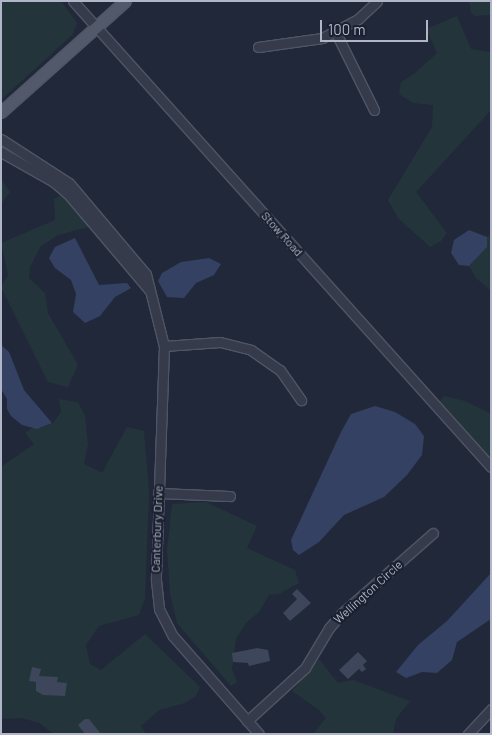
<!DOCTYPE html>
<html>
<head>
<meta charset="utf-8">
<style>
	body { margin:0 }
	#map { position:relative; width:492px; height:735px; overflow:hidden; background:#21283a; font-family:Barlow,sans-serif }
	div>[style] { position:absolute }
	.green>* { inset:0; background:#23353b }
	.water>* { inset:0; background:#344162 }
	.building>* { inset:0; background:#3d465a }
	.roads { filter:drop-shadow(1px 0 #505565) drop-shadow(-1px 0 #505565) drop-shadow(0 1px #505565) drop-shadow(0 -1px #505565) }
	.minor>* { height:9px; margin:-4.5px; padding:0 4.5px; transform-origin:4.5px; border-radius:4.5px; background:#353b4a }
	.major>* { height:11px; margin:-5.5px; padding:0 5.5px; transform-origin:5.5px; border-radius:5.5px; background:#52596b }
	span { translate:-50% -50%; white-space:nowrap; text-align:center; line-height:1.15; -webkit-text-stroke:4.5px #1a202f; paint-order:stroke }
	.street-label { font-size:12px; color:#b0b5c7 }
	.frame { position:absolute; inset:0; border:2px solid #b0b5c7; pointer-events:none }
	.scale { position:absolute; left:320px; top:20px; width:108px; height:22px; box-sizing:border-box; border:2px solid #b0b5c7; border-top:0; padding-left:6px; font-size:15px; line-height:18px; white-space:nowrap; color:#b0b5c7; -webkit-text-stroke:4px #1a202f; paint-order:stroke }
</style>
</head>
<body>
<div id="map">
	<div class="green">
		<div style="clip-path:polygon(1px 1px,61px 1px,77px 23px,73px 34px,1px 100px)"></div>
		<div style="clip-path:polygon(469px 1px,491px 1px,491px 15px,475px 16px,471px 13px)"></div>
		<div style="clip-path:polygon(457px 16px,471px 49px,491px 52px,491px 110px,416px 192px,447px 233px,441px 241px,430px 247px,398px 218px,388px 200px,432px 127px,433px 105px,413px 103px,399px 94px,401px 82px,415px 73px,437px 53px,426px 29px)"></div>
		<div style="clip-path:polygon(1px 179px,10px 192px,1px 204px)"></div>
		<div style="clip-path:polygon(63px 194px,92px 226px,58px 235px,41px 246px,30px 267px,29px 278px,45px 293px,48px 313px,78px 365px,68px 387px,48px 382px,1px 287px,8px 275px,1px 243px,55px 220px,54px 199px)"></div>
		<div style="clip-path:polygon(491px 234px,491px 291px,476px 278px,469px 266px,487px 247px,487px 237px)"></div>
		<div style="clip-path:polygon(444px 396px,465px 401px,491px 414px,491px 459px,440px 401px)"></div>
		<div style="clip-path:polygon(59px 399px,78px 402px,85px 416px,88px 444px,84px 464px,102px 473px,127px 427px,144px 431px,149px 491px,145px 599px,139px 615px,99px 626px,86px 645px,90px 664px,101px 670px,145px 634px,200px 687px,196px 696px,185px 703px,159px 710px,141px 726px,146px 734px,54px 734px,39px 723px,22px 718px,1px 719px,1px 467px,34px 444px,25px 433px,33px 427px,41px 428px,53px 423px,61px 412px)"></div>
		<div style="clip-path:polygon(206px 502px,257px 526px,247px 548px,295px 570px,299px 583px,279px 594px,269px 595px,259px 612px,246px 623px,236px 639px,232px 669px,237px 682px,231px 686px,177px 623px,170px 593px,167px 550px,172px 504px)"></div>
		<div style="clip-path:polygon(319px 659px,338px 683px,353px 680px,410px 701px,396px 719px,393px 734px,313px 734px,326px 718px,318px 709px,292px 691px)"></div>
	</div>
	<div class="water">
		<div style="clip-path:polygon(469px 230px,487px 237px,487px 247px,469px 266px,459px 265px,451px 253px,454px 240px)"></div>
		<div style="clip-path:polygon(75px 238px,99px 285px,127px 283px,131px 288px,115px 297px,100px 316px,85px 323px,73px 312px,76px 294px,71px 280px,55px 268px,49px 258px,55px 247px)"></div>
		<div style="clip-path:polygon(209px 258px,221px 264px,214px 275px,196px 283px,184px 298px,167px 297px,158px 281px,162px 273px,181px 262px)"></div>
		<div style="clip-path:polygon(1px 345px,9px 352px,24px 390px,52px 423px,37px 429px,22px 425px,11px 416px,7px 409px,7px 399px,1px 389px)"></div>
		<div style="clip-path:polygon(375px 406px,395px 412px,415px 424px,424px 436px,422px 455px,407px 475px,384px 497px,344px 515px,319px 542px,299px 555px,293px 550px,291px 540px,341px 432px,351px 414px)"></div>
		<div style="clip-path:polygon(491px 573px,491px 619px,457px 642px,452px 660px,437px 673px,422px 672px,406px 678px,396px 672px,418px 645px,447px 621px)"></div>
	</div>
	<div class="building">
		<div style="clip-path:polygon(297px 589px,311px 603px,290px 621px,283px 613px,297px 599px,292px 594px)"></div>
		<div style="clip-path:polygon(257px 648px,268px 650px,270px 661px,249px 666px,248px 663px,233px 662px,232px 653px)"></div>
		<div style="clip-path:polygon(358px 652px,367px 661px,363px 665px,366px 669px,362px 672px,359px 669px,348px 679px,339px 670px)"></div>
		<div style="clip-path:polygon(32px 667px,41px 669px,39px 676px,58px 677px,57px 682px,67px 683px,65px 696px,43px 695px,36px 691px,36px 682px,29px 681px)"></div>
		<div style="clip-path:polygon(85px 719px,89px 719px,101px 734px,85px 734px,78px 725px)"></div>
	</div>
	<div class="roads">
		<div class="minor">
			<div style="left:73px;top:1px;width:626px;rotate:48.11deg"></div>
			<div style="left:336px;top:33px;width:86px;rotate:63.7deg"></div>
			<div style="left:258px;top:47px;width:65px;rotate:-8deg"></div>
			<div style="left:322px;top:38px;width:41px;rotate:-27.8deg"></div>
			<div style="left:358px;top:19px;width:26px;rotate:-43deg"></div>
			<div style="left:1px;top:139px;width:81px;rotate:32.9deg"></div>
			<div style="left:69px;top:183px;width:119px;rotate:49.8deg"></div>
			<div style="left:146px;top:274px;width:74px;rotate:76deg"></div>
			<div style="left:164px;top:346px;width:234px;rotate:92deg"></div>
			<div style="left:156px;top:580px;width:29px;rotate:84deg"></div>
			<div style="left:159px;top:609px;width:30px;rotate:63deg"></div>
			<div style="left:173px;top:636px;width:130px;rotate:48.7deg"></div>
			<div style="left:1px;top:152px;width:61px;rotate:29.5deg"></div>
			<div style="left:54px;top:182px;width:18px;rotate:41deg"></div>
			<div style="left:68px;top:194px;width:126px;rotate:49.8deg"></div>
			<div style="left:164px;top:346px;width:56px;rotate:-4.1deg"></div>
			<div style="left:220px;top:342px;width:32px;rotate:14deg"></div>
			<div style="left:251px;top:350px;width:35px;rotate:35deg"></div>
			<div style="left:280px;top:370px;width:37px;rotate:55deg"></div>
			<div style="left:158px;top:493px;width:72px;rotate:2.4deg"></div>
			<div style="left:247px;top:721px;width:79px;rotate:-42.4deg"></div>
			<div style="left:305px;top:668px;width:47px;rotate:-59deg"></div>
			<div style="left:329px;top:628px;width:20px;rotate:-49deg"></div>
			<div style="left:342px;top:613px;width:121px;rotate:-41.3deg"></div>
			<div style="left:468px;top:734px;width:34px;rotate:-47deg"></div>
		</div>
		<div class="major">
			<div style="left:1px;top:112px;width:166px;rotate:-41.8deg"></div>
		</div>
	</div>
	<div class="street-label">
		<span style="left:282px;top:234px;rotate:48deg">Stow Road</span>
		<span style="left:157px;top:529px;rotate:-88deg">Canterbury Drive</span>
		<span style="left:368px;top:592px;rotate:-42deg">Wellington Circle</span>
	</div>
	<div class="frame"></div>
	<div class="scale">100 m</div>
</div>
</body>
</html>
